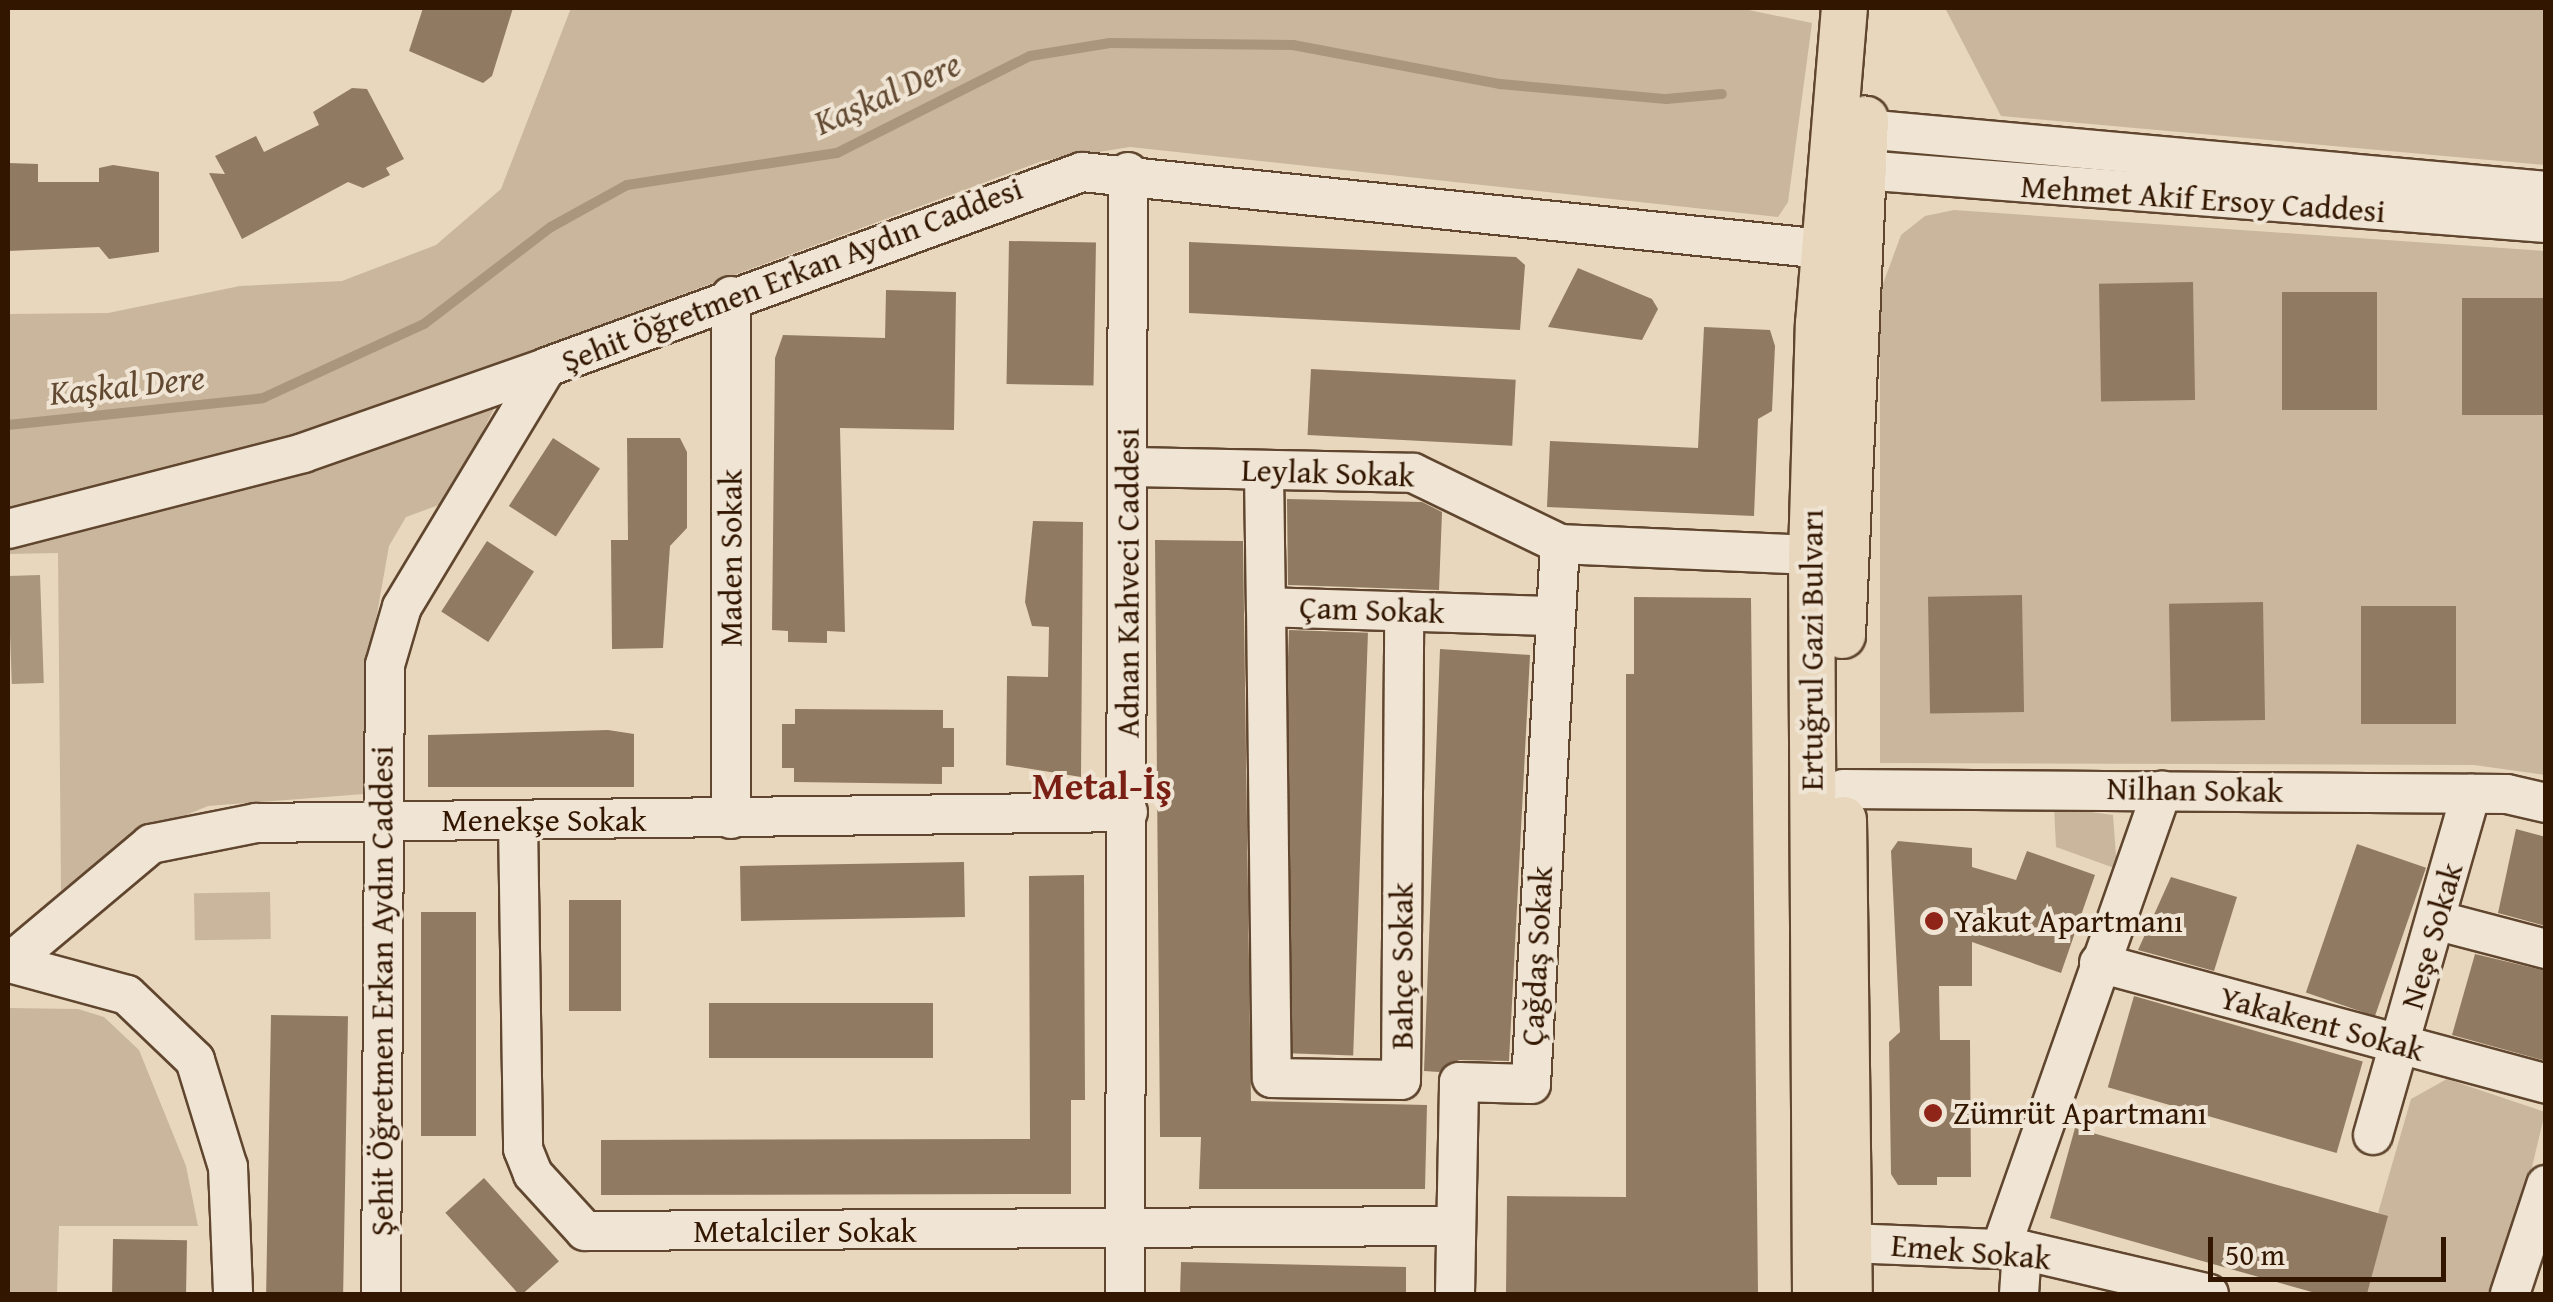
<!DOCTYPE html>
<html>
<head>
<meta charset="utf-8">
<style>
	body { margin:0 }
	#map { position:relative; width:2553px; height:1302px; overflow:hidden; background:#e8d7bd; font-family:"Gentium Book Plus",serif }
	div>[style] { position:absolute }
	.green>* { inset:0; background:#c9b69d; transform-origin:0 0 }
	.water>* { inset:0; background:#aa957d; transform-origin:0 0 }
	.stream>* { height:10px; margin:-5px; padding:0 5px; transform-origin:5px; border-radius:5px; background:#aa957d }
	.building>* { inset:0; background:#917a62; transform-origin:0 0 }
	.roads { filter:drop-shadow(2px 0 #60462f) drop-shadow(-2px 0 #60462f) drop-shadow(0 2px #60462f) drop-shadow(0 -2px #60462f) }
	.minor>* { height:38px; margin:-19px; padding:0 19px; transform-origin:19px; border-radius:19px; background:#f0e5d4 }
	.major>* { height:45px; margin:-22.5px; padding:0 22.5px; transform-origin:22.5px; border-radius:22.5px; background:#e8d7bd }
	.dots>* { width:28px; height:28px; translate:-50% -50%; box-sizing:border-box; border:5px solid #f0e5d4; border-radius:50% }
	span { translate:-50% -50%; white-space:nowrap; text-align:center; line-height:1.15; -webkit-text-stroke:8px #f0e5d4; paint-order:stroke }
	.street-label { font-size:32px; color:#321600 }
	.poi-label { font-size:32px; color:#321600 }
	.left { translate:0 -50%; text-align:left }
	.water-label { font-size:35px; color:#624932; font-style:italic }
	.quarter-label { font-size:38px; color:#7a1f14; font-weight:700 }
	.frame { position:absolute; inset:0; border:10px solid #321600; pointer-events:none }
	.scale { position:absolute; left:2208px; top:1237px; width:238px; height:45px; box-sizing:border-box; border:5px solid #321600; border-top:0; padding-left:12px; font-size:30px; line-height:35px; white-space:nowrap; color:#321600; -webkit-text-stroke:8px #f0e5d4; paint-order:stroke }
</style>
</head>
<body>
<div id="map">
	<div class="green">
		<div style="clip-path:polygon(571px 8px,1739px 8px,1812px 23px,1788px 202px,1778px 217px,1130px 147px,1042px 161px,554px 342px,508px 381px,447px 502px,406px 517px,389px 546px,369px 659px,364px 794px,208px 806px,123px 841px,61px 891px,58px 553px,8px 554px,8px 314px,108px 313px,240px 286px,342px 281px,436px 245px,501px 189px)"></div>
		<div style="clip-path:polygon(1945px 8px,2545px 8px,2545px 165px,2001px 116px)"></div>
		<div style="clip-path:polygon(1954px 210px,2545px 251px,2545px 775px,2474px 765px,1880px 763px,1880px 292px,1901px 235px,1925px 216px)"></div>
		<div style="clip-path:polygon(2054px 807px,2113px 815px,2117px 869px,2056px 847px)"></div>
		<div style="left:270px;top:892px;width:47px;height:76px;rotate:89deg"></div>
		<div style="clip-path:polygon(8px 1008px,78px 1009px,104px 1017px,139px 1050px,186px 1166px,198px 1226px,59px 1226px,57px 1294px,8px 1294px)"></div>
		<div style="clip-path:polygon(2447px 1079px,2545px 1112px,2502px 1294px,2367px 1294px,2387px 1217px,2378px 1213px,2411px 1099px)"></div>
	</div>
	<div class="water">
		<div style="left:40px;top:575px;width:108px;height:32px;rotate:88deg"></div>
	</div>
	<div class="stream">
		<div style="left:8px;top:425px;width:256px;rotate:-6deg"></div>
		<div style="left:263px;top:398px;width:177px;rotate:-24.7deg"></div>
		<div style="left:424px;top:324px;width:160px;rotate:-37.4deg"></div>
		<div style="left:551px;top:227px;width:87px;rotate:-28.9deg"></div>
		<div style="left:627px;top:185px;width:212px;rotate:-8.7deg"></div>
		<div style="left:837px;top:153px;width:216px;rotate:-26.7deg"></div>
		<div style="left:1030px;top:56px;width:81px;rotate:-9.2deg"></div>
		<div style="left:1110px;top:43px;width:183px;rotate:0.6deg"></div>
		<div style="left:1293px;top:45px;width:211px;rotate:10.7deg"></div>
		<div style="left:1500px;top:84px;width:167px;rotate:5.2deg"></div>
		<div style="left:1666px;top:99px;width:56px;rotate:-5.1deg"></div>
	</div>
	<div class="building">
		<div style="clip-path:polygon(423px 8px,513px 8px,492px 76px,483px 83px,409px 51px)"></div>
		<div style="clip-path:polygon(352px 88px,367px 89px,404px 159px,386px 168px,390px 175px,363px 188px,348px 182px,242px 239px,209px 173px,225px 174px,215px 156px,256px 136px,264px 152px,319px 125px,313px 112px)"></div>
		<div style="clip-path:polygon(8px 163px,38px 164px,38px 182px,99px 182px,99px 168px,113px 165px,159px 172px,159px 252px,109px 259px,99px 247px,8px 251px)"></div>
		<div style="left:1009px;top:241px;width:87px;height:143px;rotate:1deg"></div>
		<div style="clip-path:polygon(1189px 242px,1516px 257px,1525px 265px,1520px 330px,1189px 313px)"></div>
		<div style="clip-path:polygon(1578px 268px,1652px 299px,1658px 309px,1642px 340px,1548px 327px)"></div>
		<div style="left:2193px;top:282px;width:118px;height:94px;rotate:89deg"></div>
		<div style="clip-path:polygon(886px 290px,956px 292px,954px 430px,840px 428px,845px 632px,827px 631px,827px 643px,788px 642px,788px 631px,772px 630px,775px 358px,783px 335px,885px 338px)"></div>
		<div style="left:2282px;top:292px;width:95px;height:118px"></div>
		<div style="left:2546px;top:298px;width:117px;height:84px;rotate:90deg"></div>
		<div style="clip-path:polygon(1704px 327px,1770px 330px,1775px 346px,1772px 411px,1758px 419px,1754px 516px,1547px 507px,1550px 441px,1698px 448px)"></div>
		<div style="left:1311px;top:369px;width:205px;height:66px;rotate:3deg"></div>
		<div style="left:553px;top:438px;width:56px;height:81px;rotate:33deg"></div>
		<div style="clip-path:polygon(627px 438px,680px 438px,687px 452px,687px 528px,670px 546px,663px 648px,612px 649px,611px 540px,628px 540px)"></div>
		<div style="clip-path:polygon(1287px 499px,1422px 502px,1442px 512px,1439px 590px,1288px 585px)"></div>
		<div style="clip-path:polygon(1033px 521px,1083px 522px,1081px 777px,1006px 765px,1007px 676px,1048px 677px,1049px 627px,1032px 626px,1025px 602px)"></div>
		<div style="clip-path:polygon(1155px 540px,1243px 541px,1251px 1101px,1427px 1105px,1425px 1189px,1199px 1189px,1201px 1137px,1160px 1137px)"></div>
		<div style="left:487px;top:541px;width:56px;height:84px;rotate:33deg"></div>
		<div style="left:2022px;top:595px;width:117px;height:94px;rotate:89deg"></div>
		<div style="clip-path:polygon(1634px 597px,1751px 598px,1758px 1294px,1506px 1294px,1507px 1196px,1626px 1197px,1626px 674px,1634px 674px)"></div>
		<div style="left:2263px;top:602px;width:118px;height:94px;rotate:89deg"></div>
		<div style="left:2456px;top:606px;width:118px;height:95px;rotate:90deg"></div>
		<div style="left:1289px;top:630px;width:79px;height:423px;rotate:2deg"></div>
		<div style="clip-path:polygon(1440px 649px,1530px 655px,1509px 1061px,1459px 1060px,1439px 1072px,1424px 1071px)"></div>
		<div style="clip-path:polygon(795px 709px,943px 710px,943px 728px,954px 728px,954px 767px,942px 767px,942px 784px,794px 782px,794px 768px,782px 768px,782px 724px,795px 724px)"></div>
		<div style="clip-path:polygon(608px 730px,634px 734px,634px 787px,428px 787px,428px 735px)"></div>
		<div style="clip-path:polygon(2516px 829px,2546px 837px,2546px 926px,2498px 913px)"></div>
		<div style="clip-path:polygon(1898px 841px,1972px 848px,1972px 867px,2016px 880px,2027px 851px,2095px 875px,2061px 973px,1972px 942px,1972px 986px,1939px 986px,1940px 1040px,1970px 1040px,1971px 1177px,1937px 1177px,1937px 1185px,1898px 1185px,1891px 1174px,1889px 1042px,1900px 1032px,1891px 851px)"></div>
		<div style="left:2357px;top:844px;width:73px;height:157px;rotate:19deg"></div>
		<div style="left:964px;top:862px;width:55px;height:224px;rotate:89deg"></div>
		<div style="clip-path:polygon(1084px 875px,1085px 1100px,1071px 1100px,1071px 1194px,601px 1195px,601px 1140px,1030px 1139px,1029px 876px)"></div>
		<div style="clip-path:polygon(2171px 877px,2237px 897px,2214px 971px,2138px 950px)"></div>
		<div style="left:569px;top:900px;width:52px;height:111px"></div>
		<div style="left:421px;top:912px;width:55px;height:224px"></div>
		<div style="clip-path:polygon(2475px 954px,2546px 971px,2546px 1061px,2452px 1035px)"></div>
		<div style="left:2134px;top:996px;width:238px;height:95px;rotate:16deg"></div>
		<div style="left:933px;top:1003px;width:55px;height:224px;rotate:90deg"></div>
		<div style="left:271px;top:1015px;width:77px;height:279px;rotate:1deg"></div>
		<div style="clip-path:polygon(2075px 1128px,2388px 1216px,2367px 1294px,2319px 1294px,2050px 1218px)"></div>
		<div style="left:484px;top:1178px;width:112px;height:52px;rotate:48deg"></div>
		<div style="left:113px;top:1239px;width:74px;height:55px;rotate:1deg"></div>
		<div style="clip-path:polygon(1181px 1262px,1406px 1267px,1406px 1294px,1180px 1294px)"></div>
	</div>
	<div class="roads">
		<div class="minor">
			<div style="left:1864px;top:129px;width:685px;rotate:5.19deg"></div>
			<div style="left:1862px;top:170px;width:686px;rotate:4.43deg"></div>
			<div style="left:731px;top:296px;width:523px;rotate:90deg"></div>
			<div style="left:1128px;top:467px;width:285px;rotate:1.2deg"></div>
			<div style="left:1413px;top:473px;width:163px;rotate:25.8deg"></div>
			<div style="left:1560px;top:544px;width:251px;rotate:2.5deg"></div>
			<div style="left:1264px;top:471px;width:136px;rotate:89.2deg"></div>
			<div style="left:1266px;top:607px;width:288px;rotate:1.8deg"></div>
			<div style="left:8px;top:529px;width:305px;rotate:-14.4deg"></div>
			<div style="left:303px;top:453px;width:257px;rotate:-19.3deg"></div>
			<div style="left:1266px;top:607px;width:471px;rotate:89.3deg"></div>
			<div style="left:1272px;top:1078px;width:129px;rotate:0.9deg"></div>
			<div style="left:1401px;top:1080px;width:469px;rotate:-89.6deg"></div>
			<div style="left:1843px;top:789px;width:664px;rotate:0.43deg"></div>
			<div style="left:2507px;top:794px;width:40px;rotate:13deg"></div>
			<div style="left:518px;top:822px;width:327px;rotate:89.1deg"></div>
			<div style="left:523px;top:1149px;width:27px;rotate:68deg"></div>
			<div style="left:533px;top:1174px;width:77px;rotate:47.6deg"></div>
			<div style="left:585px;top:1231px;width:871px;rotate:-0.33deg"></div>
			<div style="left:2439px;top:921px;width:111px;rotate:14.7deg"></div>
			<div style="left:2099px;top:963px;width:463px;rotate:15.1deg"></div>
			<div style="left:8px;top:964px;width:187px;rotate:-40deg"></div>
			<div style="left:151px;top:844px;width:107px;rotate:-11.3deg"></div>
			<div style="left:256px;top:823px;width:872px;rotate:-0.72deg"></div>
			<div style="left:13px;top:964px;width:118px;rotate:15.2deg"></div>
			<div style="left:127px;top:995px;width:94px;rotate:43.7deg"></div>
			<div style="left:195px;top:1060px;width:112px;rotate:72.9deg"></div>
			<div style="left:228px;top:1167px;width:127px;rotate:87.7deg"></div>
			<div style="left:2373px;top:1135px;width:355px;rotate:-74deg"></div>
			<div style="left:1848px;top:1243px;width:174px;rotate:2.3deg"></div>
			<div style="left:2022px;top:1250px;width:192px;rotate:13.2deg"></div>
			<div style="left:2001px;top:1248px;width:485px;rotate:-70.6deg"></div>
			<div style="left:381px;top:1294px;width:629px;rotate:-89.64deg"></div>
			<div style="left:385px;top:665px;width:60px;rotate:-73.7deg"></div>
			<div style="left:402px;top:607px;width:280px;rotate:-58.9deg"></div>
			<div style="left:547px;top:367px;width:569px;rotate:-20.03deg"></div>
			<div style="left:1082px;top:172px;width:745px;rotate:5.93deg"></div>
			<div style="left:1125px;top:1294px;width:1122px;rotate:-89.85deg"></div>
			<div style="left:1455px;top:1294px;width:212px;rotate:-88.9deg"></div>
			<div style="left:1459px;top:1082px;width:72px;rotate:1.6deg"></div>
			<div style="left:1531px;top:1084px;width:541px;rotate:-86.93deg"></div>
			<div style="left:2019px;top:1294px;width:44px;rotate:-86.1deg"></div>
			<div style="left:2510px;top:1294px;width:115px;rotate:-71.7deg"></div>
		</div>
		<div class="major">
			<div style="left:1842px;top:635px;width:517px;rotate:-87.45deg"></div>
			<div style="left:1843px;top:819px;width:475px;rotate:89.3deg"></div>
			<div style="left:1815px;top:1294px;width:739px;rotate:-90.31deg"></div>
			<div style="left:1811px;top:555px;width:232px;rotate:-88.3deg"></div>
			<div style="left:1818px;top:323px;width:316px;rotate:-85.3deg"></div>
		</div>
	</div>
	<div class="dots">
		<div style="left:1934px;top:921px;background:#8f2418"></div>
		<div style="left:1933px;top:1113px;background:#8f2418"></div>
	</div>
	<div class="street-label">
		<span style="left:2203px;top:199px;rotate:4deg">Mehmet Akif Ersoy Caddesi</span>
		<span style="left:792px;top:275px;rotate:-21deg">Şehit Öğretmen Erkan Aydın Caddesi</span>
		<span style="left:1328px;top:473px;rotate:2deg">Leylak Sokak</span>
		<span style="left:731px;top:558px;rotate:-90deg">Maden Sokak</span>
		<span style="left:1128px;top:583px;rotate:-90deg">Adnan Kahveci Caddesi</span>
		<span style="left:1372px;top:610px;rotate:2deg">Çam Sokak</span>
		<span style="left:1812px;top:650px;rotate:-90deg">Ertuğrul Gazi Bulvarı</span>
		<span style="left:2195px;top:790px;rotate:1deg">Nilhan Sokak</span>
		<span style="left:544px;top:820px">Menekşe Sokak</span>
		<span style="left:2432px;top:936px;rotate:-74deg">Neşe Sokak</span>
		<span style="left:1537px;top:956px;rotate:-87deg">Çağdaş Sokak</span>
		<span style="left:1402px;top:966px;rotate:-90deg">Bahçe Sokak</span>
		<span style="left:382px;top:991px;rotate:-90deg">Şehit Öğretmen Erkan Aydın Caddesi</span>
		<span style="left:2322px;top:1024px;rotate:15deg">Yakakent Sokak</span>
		<span style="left:805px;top:1231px">Metalciler Sokak</span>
		<span style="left:1971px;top:1252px;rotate:5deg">Emek Sokak</span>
	</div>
	<div class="poi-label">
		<span class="left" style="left:1954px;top:921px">Yakut Apartmanı</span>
		<span class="left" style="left:1953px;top:1113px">Zümrüt Apartmanı</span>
	</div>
	<div class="water-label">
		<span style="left:887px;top:93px;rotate:-24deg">Kaşkal Dere</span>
		<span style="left:127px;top:385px;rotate:-6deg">Kaşkal Dere</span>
	</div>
	<div class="quarter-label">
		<span style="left:1102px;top:786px">Metal-İş</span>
	</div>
	<div class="frame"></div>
	<div class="scale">50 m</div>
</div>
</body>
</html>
